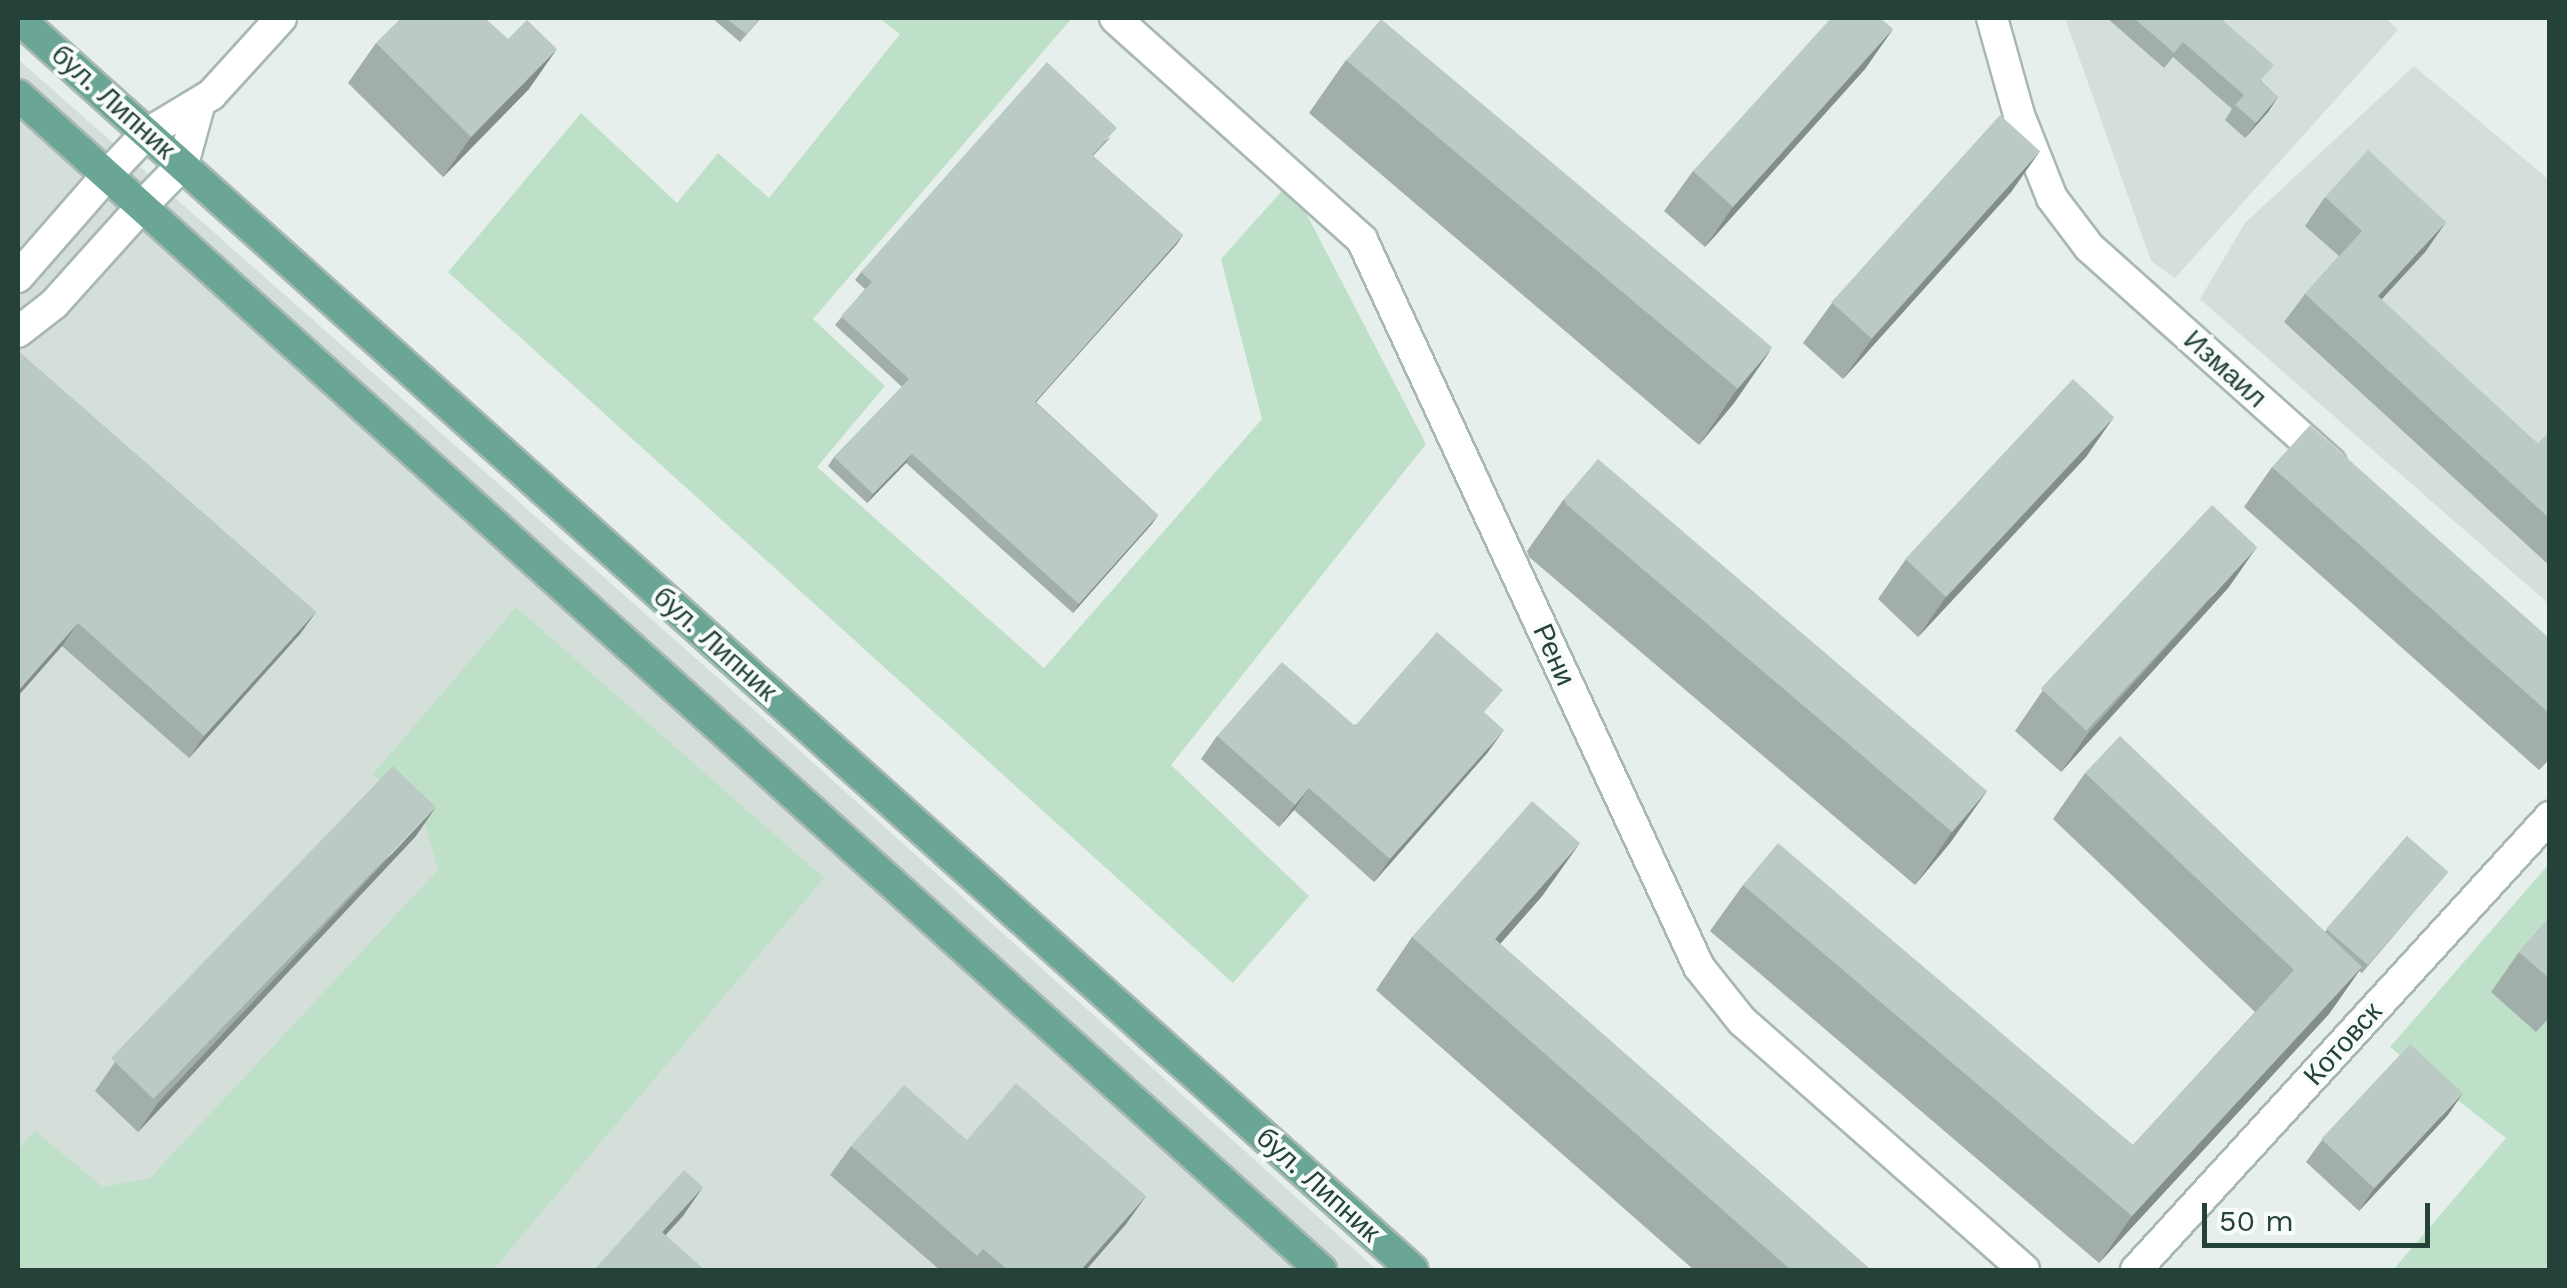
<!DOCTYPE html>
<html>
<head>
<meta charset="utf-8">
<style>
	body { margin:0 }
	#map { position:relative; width:2567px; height:1288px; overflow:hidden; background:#e6efeb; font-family:"Work Sans",sans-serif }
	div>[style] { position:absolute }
	.built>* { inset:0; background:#d4dfda }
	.green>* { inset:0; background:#bfe0c8 }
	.roads { filter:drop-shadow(2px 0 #a8b8b2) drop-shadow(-2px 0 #a8b8b2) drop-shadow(0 2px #a8b8b2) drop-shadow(0 -2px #a8b8b2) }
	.street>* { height:30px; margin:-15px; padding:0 15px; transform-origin:15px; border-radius:15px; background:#fff }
	.secondary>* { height:30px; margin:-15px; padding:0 15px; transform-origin:15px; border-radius:15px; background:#fff }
	.primary>* { height:30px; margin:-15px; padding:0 15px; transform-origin:15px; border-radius:15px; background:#6aa596 }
	.wall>* { inset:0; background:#a1aea9 }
	.shaded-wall>* { inset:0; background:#838d89 }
	.building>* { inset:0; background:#bbcac4; transform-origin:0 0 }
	span { translate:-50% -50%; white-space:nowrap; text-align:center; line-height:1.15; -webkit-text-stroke:8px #f7fbf9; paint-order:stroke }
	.street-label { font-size:28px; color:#24423a }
	.frame { position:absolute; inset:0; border:20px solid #24423a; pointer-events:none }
	.scale { position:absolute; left:2202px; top:1203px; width:228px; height:45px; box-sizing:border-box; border:5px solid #24423a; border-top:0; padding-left:12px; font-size:30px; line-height:35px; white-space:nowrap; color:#24423a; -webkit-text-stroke:8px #f7fbf9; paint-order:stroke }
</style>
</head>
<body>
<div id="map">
	<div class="built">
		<div style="clip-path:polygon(2065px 18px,2386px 18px,2398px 30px,2175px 278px,2151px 261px)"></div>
		<div style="clip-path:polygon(18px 59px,770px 724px,1377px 1270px,18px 1270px)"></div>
		<div style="clip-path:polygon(2414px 66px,2549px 180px,2549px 604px,2200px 299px,2245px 223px)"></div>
	</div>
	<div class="green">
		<div style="clip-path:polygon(879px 18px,1072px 18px,813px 319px,885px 386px,817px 467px,1044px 668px,1262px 419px,1221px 259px,1290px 182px,1426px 444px,1171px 765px,1309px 896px,1233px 983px,448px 272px,581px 113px,677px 203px,718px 153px,769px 198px,900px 34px)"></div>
		<div style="clip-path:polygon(516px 607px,824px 878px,493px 1270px,18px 1270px,18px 1150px,35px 1131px,103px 1187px,150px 1178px,438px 870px,425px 824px,373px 774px)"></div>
		<div style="clip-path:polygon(2549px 864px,2549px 1270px,2393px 1270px,2506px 1138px,2390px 1047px)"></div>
	</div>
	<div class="roads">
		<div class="street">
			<div style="left:1115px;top:18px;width:332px;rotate:41.9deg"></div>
			<div style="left:1362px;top:240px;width:801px;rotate:65.13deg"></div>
			<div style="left:1699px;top:967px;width:69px;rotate:51.5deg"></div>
			<div style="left:1742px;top:1021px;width:376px;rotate:41.4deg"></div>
			<div style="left:1992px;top:18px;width:101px;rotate:74.4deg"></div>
			<div style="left:2019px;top:115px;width:89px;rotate:68.3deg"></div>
			<div style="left:2052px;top:198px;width:61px;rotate:52.9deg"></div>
			<div style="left:2089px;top:247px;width:324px;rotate:41.8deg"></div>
			<div style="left:18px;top:277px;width:135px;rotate:-48.9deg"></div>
			<div style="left:18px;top:332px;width:46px;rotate:-37.9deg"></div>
			<div style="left:54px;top:304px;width:133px;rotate:-48deg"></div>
		</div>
		<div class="secondary">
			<div style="left:107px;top:175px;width:57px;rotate:-46.4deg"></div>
			<div style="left:146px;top:134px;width:76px;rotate:-31deg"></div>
			<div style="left:211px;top:95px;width:104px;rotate:-47.7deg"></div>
			<div style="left:143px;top:205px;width:57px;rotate:-45.7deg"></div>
			<div style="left:183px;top:164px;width:60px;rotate:-74.6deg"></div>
			<div style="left:2136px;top:1270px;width:614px;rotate:-47.58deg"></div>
		</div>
		<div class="primary">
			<div style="left:18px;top:18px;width:1874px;rotate:41.91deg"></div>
			<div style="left:18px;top:95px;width:1755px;rotate:42.04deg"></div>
		</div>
	</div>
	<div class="wall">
		<div style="clip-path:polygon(712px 18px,761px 18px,740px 42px)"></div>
		<div style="clip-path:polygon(2107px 18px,2220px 18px,2262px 82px,2278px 97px,2268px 112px,2245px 138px,2225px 120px,2232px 109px,2173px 57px,2164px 68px)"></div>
		<div style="clip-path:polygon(1893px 29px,1865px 69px,1705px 247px,1664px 211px,1693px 171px)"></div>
		<div style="clip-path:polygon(376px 43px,529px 89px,443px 177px,348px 83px)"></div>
		<div style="clip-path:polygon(1346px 60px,1770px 351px,1734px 403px,1699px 445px,1309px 113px)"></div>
		<div style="clip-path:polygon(1111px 137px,1093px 156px,1183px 235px,1036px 402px,1158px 515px,1073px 613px,906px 463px,867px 503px,828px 466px,834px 457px,902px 387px,835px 325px,865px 289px,855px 280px,861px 272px)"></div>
		<div style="clip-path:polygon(2040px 151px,2011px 192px,1843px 379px,1803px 343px,1832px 303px)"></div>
		<div style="clip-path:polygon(2325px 197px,2426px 251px,2381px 300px,2538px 444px,2550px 431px,2550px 566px,2284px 322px,2305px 294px,2339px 256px,2305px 226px)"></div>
		<div style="clip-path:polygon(18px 351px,316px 612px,300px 634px,189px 758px,62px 646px,18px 696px)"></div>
		<div style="clip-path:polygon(2086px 457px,1918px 637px,1878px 599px,1906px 559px)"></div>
		<div style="clip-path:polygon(2272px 467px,2550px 639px,2550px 759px,2539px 770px,2244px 507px)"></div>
		<div style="clip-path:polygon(1564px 499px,1987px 791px,1950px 843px,1915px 885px,1529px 557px,1527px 551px)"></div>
		<div style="clip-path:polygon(2229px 587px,2061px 772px,2015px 731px,2043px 690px)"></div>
		<div style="clip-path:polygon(1486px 714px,1488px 752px,1374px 882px,1294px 810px,1279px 827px,1201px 759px,1217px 736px)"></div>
		<div style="clip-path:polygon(2085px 773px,2325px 932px,2407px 836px,2442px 879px,2362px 973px,2359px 971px,2329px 1014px,2099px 1263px,1710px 931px,1743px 885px,2133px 1145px,2255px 1012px,2053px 819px)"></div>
		<div style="clip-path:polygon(416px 836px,138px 1132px,95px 1091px,115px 1062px)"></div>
		<div style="clip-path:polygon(1543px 895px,1500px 944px,1871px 1270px,1694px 1270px,1376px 990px,1412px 937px)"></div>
		<div style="clip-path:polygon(2550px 917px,2550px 1017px,2536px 1032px,2491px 992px,2519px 952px)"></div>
		<div style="clip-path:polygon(2448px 1115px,2359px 1211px,2306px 1162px,2322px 1140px)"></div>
		<div style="clip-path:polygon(967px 1140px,1146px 1196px,1126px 1224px,1086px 1270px,940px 1270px,830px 1175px,851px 1146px)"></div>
	</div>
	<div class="shaded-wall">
		<div style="clip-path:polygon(1893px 29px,1865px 69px,1705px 247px,1733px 207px)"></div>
		<div style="clip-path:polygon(557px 49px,529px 89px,443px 177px,471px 137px)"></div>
		<div style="clip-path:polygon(2278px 97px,2268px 112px,2245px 138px,2256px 123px)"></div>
		<div style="clip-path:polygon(2040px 151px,2011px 192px,1843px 379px,1872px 339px)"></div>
		<div style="clip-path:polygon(2446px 222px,2426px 251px,2358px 325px,2378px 296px)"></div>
		<div style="clip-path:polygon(1183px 235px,1177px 244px,1029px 410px,1035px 402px)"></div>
		<div style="clip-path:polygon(1770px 351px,1734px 403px,1699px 445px,1735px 392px)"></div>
		<div style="clip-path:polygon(2114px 417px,2086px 457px,1918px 637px,1946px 597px)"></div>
		<div style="clip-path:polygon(912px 454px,906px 463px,867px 503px,873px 494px)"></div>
		<div style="clip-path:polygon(1158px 515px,1152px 524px,1073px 613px,1079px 604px)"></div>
		<div style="clip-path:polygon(2257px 547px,2229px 587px,2061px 772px,2089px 732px)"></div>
		<div style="clip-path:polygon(316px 612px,300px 634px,189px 758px,204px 736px)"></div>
		<div style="clip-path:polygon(78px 623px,62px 646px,18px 696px,18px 691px)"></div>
		<div style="clip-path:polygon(1504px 730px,1488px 752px,1374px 882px,1390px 859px)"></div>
		<div style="clip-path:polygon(1309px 788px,1294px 810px,1279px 827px,1295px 805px)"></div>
		<div style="clip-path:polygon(1987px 791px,1950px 843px,1915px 885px,1952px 832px)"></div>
		<div style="clip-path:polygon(436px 807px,416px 836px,138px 1132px,158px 1103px)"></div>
		<div style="clip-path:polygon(1580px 843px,1543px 895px,1465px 984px,1495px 939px)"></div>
		<div style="clip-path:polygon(2362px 967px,2329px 1014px,2099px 1263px,2132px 1216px)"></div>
		<div style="clip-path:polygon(2463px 1093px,2448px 1115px,2359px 1211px,2374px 1189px)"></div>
		<div style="clip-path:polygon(703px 1187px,683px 1216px,642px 1261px,662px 1232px)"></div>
		<div style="clip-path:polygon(1146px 1196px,1126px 1224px,1086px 1270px,1081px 1270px)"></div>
	</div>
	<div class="building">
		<div style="clip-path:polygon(401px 18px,485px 18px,508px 39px,527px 20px,557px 49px,471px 137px,376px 43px)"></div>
		<div style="clip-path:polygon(726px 18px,760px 18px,746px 34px)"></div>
		<div style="clip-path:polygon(1831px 18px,1880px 18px,1893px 29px,1733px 207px,1693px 171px)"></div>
		<div style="clip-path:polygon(2134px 18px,2220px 18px,2274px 65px,2260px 81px,2278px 97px,2256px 123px,2235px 105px,2244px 95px,2183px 42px,2174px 53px)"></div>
		<div style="left:1381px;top:19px;width:511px;height:54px;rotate:40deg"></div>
		<div style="clip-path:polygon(1047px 62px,1117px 128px,1092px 155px,1183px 235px,1035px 402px,1158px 515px,1079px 604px,912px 454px,873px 494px,834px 457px,909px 379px,841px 316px,872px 282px,861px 272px)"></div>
		<div style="left:2000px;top:115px;width:54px;height:252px;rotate:42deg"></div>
		<div style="clip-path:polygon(2368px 150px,2446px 222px,2378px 296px,2538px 444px,2550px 431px,2550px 519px,2305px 294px,2362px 231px,2325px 197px)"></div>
		<div style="clip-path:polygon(18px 351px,316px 612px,204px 736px,78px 623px,18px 691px)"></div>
		<div style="left:2073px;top:379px;width:56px;height:246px;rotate:43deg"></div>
		<div style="clip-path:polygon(2310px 425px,2550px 639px,2550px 714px,2272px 467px)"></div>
		<div style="clip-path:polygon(1598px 459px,1987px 791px,1952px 832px,1566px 504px,1564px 499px)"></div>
		<div style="left:2212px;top:505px;width:62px;height:251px;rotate:43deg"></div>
		<div style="clip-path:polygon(1437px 632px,1503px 690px,1484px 712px,1504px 730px,1390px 859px,1309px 788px,1295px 805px,1217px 736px,1282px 662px,1355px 726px)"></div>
		<div style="clip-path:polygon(2120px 736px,2362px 967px,2132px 1216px,1743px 885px,1778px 843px,2133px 1145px,2294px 970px,2085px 773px)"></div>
		<div style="left:393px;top:766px;width:59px;height:406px;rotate:44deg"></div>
		<div style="clip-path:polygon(1532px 801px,1580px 843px,1495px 939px,1871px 1270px,1791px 1270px,1412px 937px)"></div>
		<div style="left:2407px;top:836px;width:55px;height:123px;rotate:41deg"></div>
		<div style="clip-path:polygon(2550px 917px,2550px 979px,2519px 952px)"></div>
		<div style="left:2410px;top:1044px;width:72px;height:130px;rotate:43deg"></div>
		<div style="clip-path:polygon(1016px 1083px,1146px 1196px,1081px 1270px,1008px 1270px,983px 1249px,977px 1256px,851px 1146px,904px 1085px,967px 1140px)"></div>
		<div style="clip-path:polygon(684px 1170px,703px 1187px,662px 1232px,705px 1270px,594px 1270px)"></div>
	</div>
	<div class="street-label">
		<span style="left:113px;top:102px;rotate:42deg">бул. Липник</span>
		<span style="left:2225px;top:369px;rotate:42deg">Измаил</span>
		<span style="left:715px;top:644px;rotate:42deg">бул. Липник</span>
		<span style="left:1554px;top:655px;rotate:66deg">Рени</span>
		<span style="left:2343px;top:1044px;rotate:-48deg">Котовск</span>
		<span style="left:1318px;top:1185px;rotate:42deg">бул. Липник</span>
	</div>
	<div class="frame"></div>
	<div class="scale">50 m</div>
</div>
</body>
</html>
